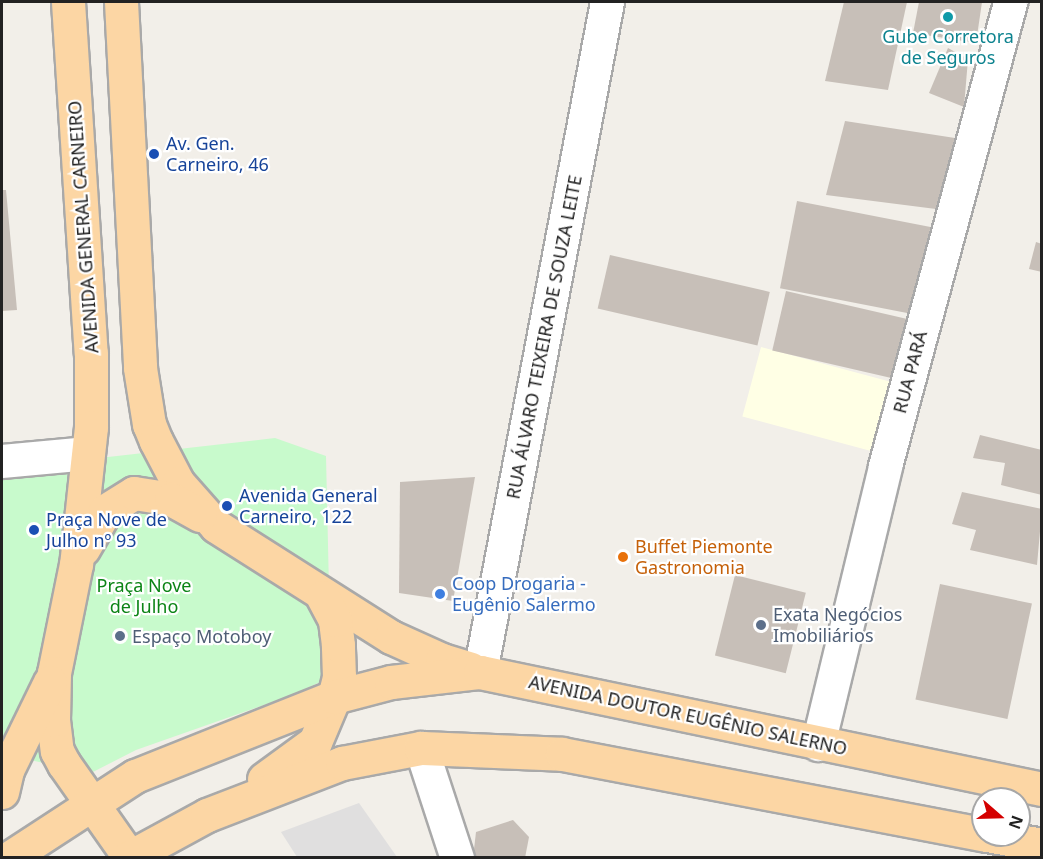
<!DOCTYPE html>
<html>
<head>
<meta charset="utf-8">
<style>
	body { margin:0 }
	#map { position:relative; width:1043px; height:859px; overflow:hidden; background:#f2efe9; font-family:"Noto Sans",sans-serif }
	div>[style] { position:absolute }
	.residential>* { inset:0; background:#e0dfdf }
	.education>* { inset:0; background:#ffffe5; transform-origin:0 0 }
	.park>* { inset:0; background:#c8facc }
	.building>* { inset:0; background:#c7bfb8; transform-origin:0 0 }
	.roads { filter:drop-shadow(2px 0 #a9a9a9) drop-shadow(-2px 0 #a9a9a9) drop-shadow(0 2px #a9a9a9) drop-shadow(0 -2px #a9a9a9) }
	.minor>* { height:33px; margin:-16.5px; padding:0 16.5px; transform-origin:16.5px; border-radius:16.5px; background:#fff }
	.major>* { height:33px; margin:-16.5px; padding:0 16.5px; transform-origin:16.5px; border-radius:16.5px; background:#fcd6a4 }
	.dots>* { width:16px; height:16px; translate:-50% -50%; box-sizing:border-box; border:3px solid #fff; border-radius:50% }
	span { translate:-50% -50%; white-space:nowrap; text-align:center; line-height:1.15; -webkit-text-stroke:4.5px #fff; paint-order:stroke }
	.culture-label { font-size:18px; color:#0d838f }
	.transit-label { font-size:18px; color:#164399 }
	.left { translate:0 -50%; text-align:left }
	.street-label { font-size:18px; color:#222 }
	.food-label { font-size:18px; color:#c56008 }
	.shop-label { font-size:18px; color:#366cbe }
	.park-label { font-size:18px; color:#0c8416 }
	.service-label { font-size:18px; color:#4e5e75 }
	.frame { position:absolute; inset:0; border:3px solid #222; pointer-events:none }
	.north { position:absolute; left:971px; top:787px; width:60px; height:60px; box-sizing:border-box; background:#fff; border:2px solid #a7a7a7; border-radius:50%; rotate:110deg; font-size:16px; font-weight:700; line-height:24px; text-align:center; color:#222 }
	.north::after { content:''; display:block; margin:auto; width:21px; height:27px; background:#d40000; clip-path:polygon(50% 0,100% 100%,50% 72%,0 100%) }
</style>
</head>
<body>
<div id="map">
	<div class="residential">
		<div style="clip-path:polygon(359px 803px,397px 857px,297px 857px,281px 832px)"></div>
	</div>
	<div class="education">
		<div style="left:761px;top:347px;width:138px;height:72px;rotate:15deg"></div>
	</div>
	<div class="park">
		<div style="clip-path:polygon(275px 438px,326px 456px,331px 677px,292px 695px,136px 750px,91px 773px,11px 756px,2px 748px,2px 469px)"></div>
	</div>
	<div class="building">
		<div style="clip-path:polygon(844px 2px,907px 2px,888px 90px,825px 81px)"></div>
		<div style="clip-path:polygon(919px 2px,982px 2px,976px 43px,913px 33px)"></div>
		<div style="clip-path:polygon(948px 48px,968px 59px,964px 107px,929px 93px)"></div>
		<div style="clip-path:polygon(845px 121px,955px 138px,936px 209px,826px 195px)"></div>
		<div style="clip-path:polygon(2px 190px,6px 190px,17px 310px,2px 311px)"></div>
		<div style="left:797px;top:201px;width:136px;height:89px;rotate:11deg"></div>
		<div style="clip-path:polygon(1036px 242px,1042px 244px,1042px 272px,1029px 269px)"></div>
		<div style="left:610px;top:255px;width:164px;height:55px;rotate:13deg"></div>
		<div style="left:786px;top:291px;width:130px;height:61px;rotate:13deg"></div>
		<div style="clip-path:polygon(980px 435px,1042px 450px,1042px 495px,1001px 485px,1005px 463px,973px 458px)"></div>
		<div style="clip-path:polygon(475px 477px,453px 601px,399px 593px,400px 482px)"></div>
		<div style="clip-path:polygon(962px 492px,1042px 509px,1037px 565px,970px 550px,976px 530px,952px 524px)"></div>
		<div style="left:735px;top:575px;width:73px;height:83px;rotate:14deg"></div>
		<div style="left:940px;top:584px;width:94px;height:118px;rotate:12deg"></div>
		<div style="clip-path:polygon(513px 820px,529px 837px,525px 858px,473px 858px,476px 832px)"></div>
	</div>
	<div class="roads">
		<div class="minor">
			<div style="left:2px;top:461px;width:86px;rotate:-5.3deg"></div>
			<div style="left:480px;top:672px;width:682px;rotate:-79.27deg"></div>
			<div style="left:818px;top:744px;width:286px;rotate:-76.4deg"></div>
			<div style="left:885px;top:466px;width:481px;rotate:-74.9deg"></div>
			<div style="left:421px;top:748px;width:116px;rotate:71.9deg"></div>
		</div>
		<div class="major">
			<div style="left:68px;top:2px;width:352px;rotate:86.3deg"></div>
			<div style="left:91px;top:353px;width:74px;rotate:90deg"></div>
			<div style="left:91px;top:427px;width:138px;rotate:96.2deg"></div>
			<div style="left:76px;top:564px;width:111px;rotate:101.4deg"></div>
			<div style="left:54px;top:673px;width:47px;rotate:91.2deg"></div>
			<div style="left:53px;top:720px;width:31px;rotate:83deg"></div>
			<div style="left:57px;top:751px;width:15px;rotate:62deg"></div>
			<div style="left:64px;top:764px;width:115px;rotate:54.9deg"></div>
			<div style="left:121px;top:2px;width:366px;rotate:87deg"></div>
			<div style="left:140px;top:368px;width:57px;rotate:80.9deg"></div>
			<div style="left:149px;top:424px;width:18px;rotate:68deg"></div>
			<div style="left:156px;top:441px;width:47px;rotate:62.4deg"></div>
			<div style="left:178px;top:483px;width:57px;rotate:48.5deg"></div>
			<div style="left:216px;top:526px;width:207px;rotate:32.4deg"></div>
			<div style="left:391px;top:637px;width:56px;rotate:24.3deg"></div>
			<div style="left:442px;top:660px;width:30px;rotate:17deg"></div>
			<div style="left:83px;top:549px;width:44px;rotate:-59.9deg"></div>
			<div style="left:105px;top:511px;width:34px;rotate:-32deg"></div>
			<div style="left:134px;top:493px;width:37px;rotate:9deg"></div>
			<div style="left:171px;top:499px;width:33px;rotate:29deg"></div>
			<div style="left:264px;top:779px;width:63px;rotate:-36deg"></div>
			<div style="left:315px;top:742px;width:49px;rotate:-67.1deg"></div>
			<div style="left:334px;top:697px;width:21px;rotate:-76deg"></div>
			<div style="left:339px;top:677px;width:32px;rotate:-92deg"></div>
			<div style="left:338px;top:645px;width:25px;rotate:-97deg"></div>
			<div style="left:335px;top:620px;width:26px;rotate:-118deg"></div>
			<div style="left:2px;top:792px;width:23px;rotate:-77deg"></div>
			<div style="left:7px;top:770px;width:98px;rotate:-64deg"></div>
			<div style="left:987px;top:835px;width:56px;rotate:10.3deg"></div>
			<div style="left:9px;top:858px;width:150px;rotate:-33.1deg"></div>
			<div style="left:135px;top:776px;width:214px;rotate:-21.7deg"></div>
			<div style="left:334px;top:697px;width:59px;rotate:-14.7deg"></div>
			<div style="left:391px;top:682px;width:90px;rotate:-6.4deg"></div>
			<div style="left:480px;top:672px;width:574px;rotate:11.76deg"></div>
			<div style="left:128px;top:858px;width:90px;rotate:-28.6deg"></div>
			<div style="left:207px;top:815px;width:145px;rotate:-21.1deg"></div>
			<div style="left:342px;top:763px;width:80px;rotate:-10.8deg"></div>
			<div style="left:421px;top:748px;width:141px;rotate:2.4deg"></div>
			<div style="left:562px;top:754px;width:429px;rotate:10.8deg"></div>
		</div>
	</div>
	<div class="dots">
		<div style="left:948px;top:17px;background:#0f9aa8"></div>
		<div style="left:154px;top:154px;background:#1a4fb4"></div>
		<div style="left:227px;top:506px;background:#1a4fb4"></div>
		<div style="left:34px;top:530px;background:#1a4fb4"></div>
		<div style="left:623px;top:557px;background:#e8710a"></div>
		<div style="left:440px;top:594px;background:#3f7fe0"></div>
		<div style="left:761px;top:625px;background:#5c6f8a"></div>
		<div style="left:120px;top:636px;background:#5c6f8a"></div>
	</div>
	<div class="culture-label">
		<span style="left:948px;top:47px">Gube Corretora<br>de Seguros</span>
	</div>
	<div class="transit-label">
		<span class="left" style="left:166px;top:154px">Av. Gen.<br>Carneiro, 46</span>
		<span class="left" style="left:239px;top:506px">Avenida General<br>Carneiro, 122</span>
		<span class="left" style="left:46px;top:530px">Praça Nove de<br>Julho nº 93</span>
	</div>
	<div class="street-label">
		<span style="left:83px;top:227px;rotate:-94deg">AVENIDA GENERAL CARNEIRO</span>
		<span style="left:544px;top:337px;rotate:-79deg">RUA ÁLVARO TEIXEIRA DE SOUZA LEITE</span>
		<span style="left:910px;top:372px;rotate:-75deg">RUA PARÁ</span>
		<span style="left:688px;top:715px;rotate:12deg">AVENIDA DOUTOR EUGÊNIO SALERNO</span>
	</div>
	<div class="food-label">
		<span class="left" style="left:635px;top:557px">Buffet Piemonte<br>Gastronomia</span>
	</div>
	<div class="shop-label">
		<span class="left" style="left:452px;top:594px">Coop Drogaria -<br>Eugênio Salermo</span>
	</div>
	<div class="park-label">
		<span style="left:144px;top:596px">Praça Nove<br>de Julho</span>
	</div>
	<div class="service-label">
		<span class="left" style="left:773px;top:625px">Exata Negócios<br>Imobiliários</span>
		<span class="left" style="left:132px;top:636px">Espaço Motoboy</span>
	</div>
	<div class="frame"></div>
	<div class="north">N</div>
</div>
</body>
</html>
